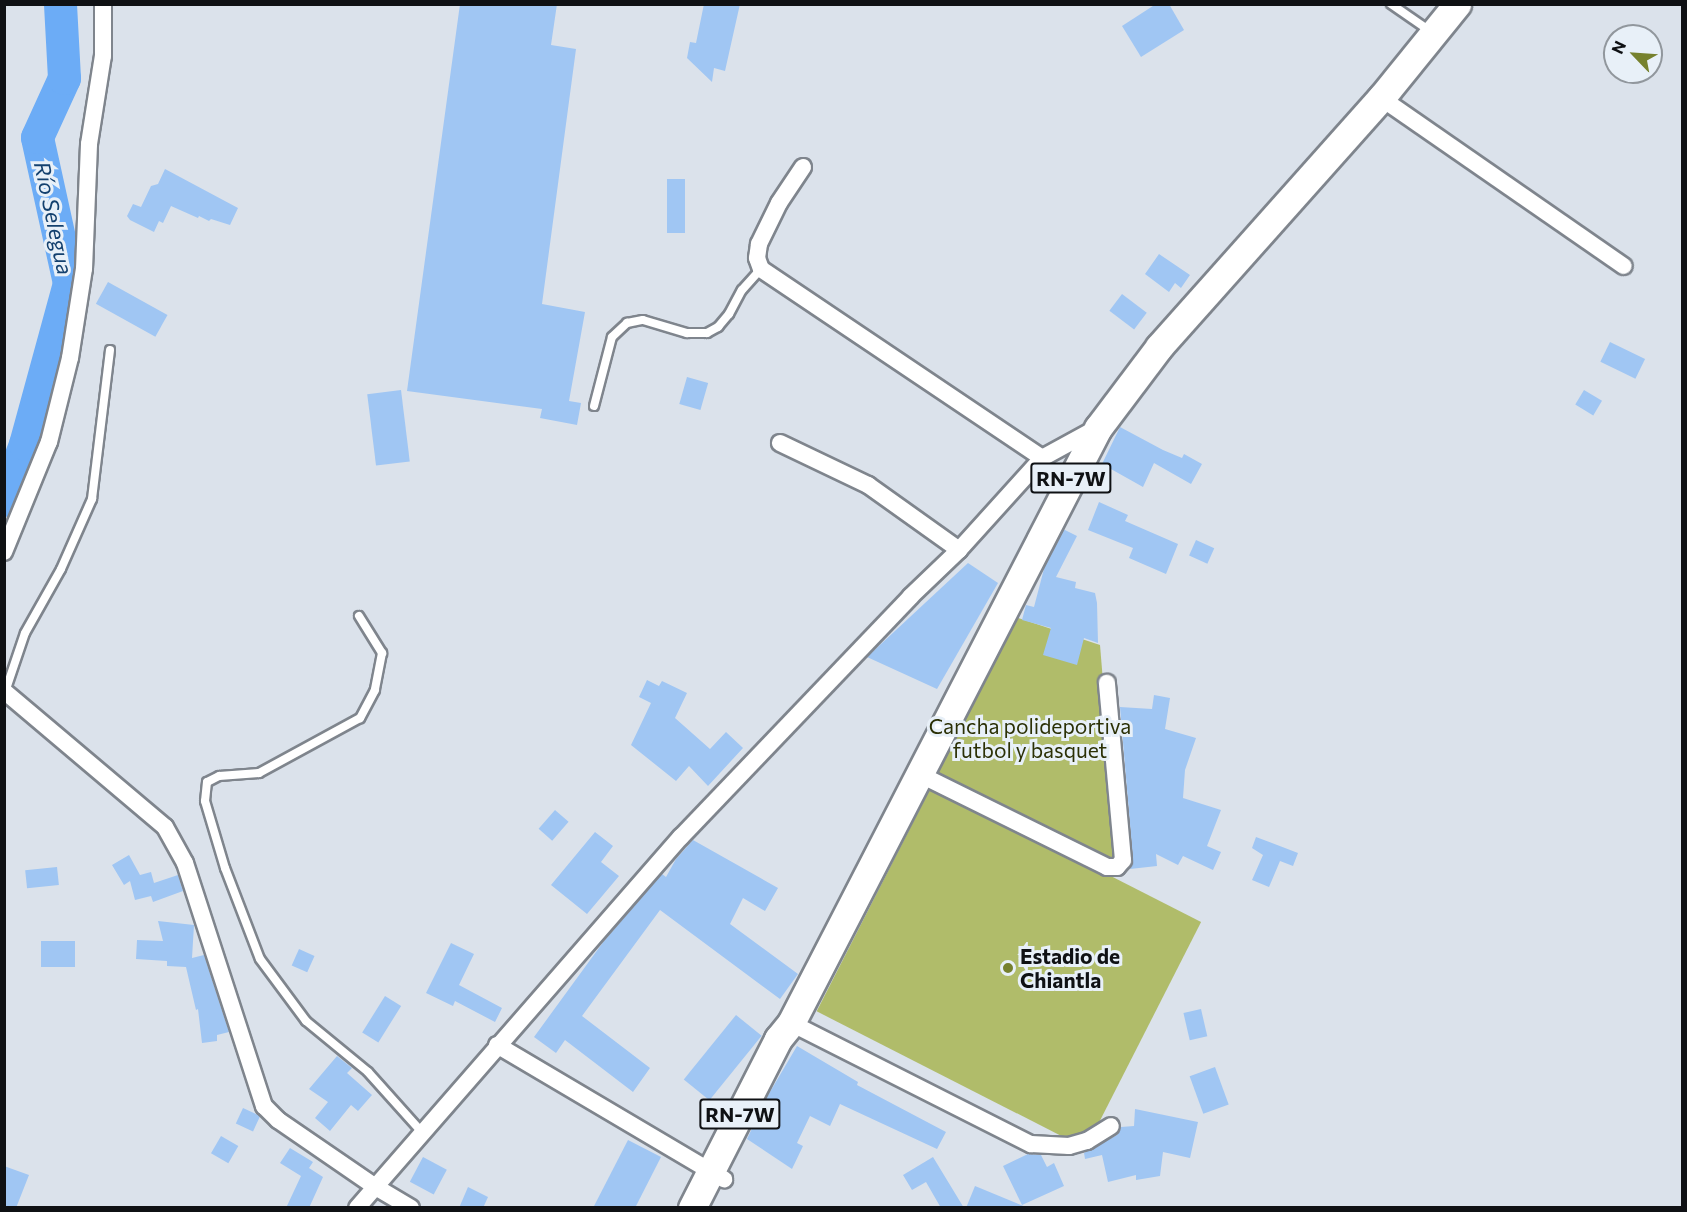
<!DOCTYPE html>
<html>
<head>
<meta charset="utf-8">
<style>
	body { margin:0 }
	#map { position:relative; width:1687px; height:1212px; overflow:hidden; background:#dbe2eb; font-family:Commissioner,sans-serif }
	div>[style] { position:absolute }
	.green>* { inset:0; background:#b0bc6a; transform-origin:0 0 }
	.river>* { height:33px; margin:-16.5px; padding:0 16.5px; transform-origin:16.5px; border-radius:16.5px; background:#6cacf6 }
	.building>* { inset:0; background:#a0c6f3; transform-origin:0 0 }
	.roads { filter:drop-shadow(2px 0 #7f858d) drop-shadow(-2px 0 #7f858d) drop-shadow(0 2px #7f858d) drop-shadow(0 -2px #7f858d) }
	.lane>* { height:8px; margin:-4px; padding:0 4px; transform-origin:4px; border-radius:4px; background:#fff }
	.street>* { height:16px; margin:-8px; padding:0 8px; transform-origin:8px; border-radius:8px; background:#fff }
	.primary>* { height:27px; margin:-13.5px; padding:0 13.5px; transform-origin:13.5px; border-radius:13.5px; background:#fff }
	.dots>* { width:16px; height:16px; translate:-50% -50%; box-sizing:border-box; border:3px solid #e8f0f8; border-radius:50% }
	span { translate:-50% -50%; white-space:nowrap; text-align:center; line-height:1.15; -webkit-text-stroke:6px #e8f0f8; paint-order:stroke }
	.shield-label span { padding:2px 4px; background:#e8f0f8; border:2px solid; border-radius:4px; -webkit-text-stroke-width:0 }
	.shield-label { font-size:20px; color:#0f1114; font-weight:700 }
	.park-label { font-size:21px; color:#2b3005 }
	.poi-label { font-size:21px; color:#0f1114; font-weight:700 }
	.left { translate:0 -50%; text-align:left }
	.water-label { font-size:22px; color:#14416f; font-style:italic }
	.frame { position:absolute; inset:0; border:6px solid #0f1114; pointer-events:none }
	.north { position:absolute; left:1603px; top:24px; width:60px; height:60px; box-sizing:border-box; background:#e8f0f8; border:2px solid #91979d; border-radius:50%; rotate:295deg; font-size:16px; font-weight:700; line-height:24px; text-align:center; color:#0f1114 }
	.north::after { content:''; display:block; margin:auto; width:21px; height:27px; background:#76812e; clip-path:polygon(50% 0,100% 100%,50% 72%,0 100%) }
</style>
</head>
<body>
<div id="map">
	<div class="green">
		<div style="clip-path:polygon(1006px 614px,1100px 645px,1117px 852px,1108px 864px,926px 774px)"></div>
		<div style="left:932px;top:785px;width:302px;height:254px;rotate:27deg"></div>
	</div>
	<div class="river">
		<div style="left:4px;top:500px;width:60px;rotate:-69.4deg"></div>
		<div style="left:25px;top:444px;width:167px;rotate:-74.7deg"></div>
		<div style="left:69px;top:283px;width:149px;rotate:-102.4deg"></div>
		<div style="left:37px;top:137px;width:65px;rotate:-65.4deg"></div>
		<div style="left:64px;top:78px;width:74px;rotate:-93.1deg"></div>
	</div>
	<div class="building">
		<div style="clip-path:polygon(460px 4px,557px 4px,551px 45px,576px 49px,542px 304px,585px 312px,569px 401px,581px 403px,577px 425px,540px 418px,542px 409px,407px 391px)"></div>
		<div style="clip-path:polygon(704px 4px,740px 4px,725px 71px,714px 68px,712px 82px,687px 58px,690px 42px,696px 43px)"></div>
		<div style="clip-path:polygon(1156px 4px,1169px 4px,1184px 30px,1141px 57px,1122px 26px)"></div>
		<div style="clip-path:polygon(165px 169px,238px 208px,230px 225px,211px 219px,209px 221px,199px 216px,198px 218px,171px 206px,163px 223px,159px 221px,154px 232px,130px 220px,127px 216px,133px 204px,141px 207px,151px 186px,158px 184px)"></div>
		<div style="left:667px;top:179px;width:18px;height:54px"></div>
		<div style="clip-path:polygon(1159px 254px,1190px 275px,1181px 288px,1175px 283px,1169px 292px,1145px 274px)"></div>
		<div style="left:108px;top:282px;width:68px;height:25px;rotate:29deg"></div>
		<div style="left:1122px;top:294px;width:31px;height:21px;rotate:37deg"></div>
		<div style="left:1610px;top:342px;width:39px;height:22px;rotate:26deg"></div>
		<div style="left:687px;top:377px;width:22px;height:28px;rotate:16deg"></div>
		<div style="left:401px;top:390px;width:72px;height:34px;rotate:83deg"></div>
		<div style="left:1584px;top:390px;width:21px;height:17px;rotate:31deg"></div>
		<div style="clip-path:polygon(1120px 427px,1163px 450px,1182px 458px,1184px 454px,1202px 464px,1191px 484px,1154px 463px,1143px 487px,1102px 464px)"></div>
		<div style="clip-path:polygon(1099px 502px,1128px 515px,1125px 521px,1178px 544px,1166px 574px,1129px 558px,1133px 548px,1088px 530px)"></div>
		<div style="clip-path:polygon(1063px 529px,1077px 536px,1056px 577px,1076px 582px,1075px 588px,1095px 593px,1097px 603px,1098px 643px,1084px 638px,1077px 665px,1043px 655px,1051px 628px,1022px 620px,1026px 605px,1034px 607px,1045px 565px)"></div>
		<div style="left:1196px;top:540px;width:20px;height:17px;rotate:24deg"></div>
		<div style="clip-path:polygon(968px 563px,998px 583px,937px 689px,867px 657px)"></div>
		<div style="clip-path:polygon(647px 680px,659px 686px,662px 681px,687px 693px,675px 718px,710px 749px,726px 732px,743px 748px,708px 786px,689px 766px,676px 781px,631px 745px,651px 703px,639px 697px)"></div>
		<div style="clip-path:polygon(1154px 695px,1170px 698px,1165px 729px,1196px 738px,1185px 770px,1183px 798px,1221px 810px,1207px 846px,1221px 852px,1213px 870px,1183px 856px,1178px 865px,1156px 854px,1157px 866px,1130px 869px,1133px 859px,1120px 707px,1152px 709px)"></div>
		<div style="left:555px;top:810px;width:18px;height:25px;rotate:41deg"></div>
		<div style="clip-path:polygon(595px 832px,613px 846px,601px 862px,619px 876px,587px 914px,551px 885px)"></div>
		<div style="clip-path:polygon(1256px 837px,1298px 853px,1293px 866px,1280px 861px,1269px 887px,1252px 880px,1263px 855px,1252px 848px)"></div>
		<div style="clip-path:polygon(693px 840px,778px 888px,765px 911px,743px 898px,730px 924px,798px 974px,780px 999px,660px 910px,582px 1016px,650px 1068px,633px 1092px,565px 1040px,556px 1053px,534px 1037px,604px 941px,662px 874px,666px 877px,676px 859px)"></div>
		<div style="clip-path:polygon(129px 855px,140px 875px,151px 872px,154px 883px,178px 875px,183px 891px,153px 902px,151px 896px,135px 900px,130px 881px,124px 885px,112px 865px)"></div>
		<div style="left:57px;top:867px;width:18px;height:32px;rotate:84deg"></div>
		<div style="clip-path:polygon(158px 921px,194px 925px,192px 958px,204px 955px,229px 1032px,217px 1035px,217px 1041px,202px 1043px,198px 1009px,196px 1010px,186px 967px,167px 966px,167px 961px,136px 959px,137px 940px,163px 941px)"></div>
		<div style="left:75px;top:941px;width:26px;height:34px;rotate:90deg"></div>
		<div style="clip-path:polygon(451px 943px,474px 954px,459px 985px,502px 1008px,495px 1022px,455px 1001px,453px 1006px,426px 993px)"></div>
		<div style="left:299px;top:949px;width:17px;height:18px;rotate:24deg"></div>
		<div style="left:385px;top:996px;width:19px;height:43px;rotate:32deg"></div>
		<div style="left:1201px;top:1009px;width:28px;height:18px;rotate:77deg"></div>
		<div style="left:736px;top:1015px;width:33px;height:83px;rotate:39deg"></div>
		<div style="clip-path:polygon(797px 1046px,858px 1082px,857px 1085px,946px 1132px,937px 1149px,840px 1104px,830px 1126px,810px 1116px,797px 1143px,803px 1146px,792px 1169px,747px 1139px,767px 1097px)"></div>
		<div style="clip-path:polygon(337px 1056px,352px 1068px,347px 1073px,372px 1095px,358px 1111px,351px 1105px,330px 1131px,315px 1118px,328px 1102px,309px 1089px)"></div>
		<div style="left:1215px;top:1067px;width:40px;height:27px;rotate:70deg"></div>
		<div style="left:243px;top:1108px;width:19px;height:17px;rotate:25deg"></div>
		<div style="clip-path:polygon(1135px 1109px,1198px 1122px,1190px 1158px,1163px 1152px,1160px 1176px,1136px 1180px,1136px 1175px,1108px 1182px,1102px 1155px,1085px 1159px,1084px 1153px,1117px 1135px,1121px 1127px,1134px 1126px)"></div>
		<div style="left:221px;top:1136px;width:20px;height:20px;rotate:30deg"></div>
		<div style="clip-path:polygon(628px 1140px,661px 1157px,635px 1208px,593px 1208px)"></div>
		<div style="clip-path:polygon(290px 1148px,313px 1162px,309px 1168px,323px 1177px,309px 1208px,286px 1208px,301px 1176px,280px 1163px)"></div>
		<div style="clip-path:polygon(1028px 1154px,1041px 1155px,1047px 1167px,1054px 1163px,1064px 1186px,1022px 1205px,1003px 1166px)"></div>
		<div style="left:423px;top:1157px;width:27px;height:28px;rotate:28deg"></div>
		<div style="clip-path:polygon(933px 1157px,964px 1208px,941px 1208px,926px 1182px,912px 1190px,903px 1175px)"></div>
		<div style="clip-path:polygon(4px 1166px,29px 1175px,16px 1208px,4px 1208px)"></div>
		<div style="clip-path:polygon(975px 1186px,1026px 1207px,1026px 1208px,966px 1208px)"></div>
		<div style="clip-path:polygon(468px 1187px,488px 1197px,483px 1208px,459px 1208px)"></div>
	</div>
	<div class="roads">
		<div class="lane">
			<div style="left:1391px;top:4px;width:47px;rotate:34.7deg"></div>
			<div style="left:594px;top:406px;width:71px;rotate:-75.4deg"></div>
			<div style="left:612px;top:337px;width:21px;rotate:-43deg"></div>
			<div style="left:627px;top:323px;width:16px;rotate:-11deg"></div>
			<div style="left:643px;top:320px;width:46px;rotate:16.5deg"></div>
			<div style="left:687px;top:333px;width:20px"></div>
			<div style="left:707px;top:333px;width:13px;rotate:-29deg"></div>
			<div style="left:718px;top:327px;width:17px;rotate:-50deg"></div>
			<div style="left:729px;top:314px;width:27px;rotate:-62deg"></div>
			<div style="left:742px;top:290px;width:28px;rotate:-48deg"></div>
			<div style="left:359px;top:616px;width:44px;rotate:58.1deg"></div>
			<div style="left:382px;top:653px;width:38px;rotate:101deg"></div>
			<div style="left:375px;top:690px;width:32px;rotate:118deg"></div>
			<div style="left:360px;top:718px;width:115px;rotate:151.4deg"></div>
			<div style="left:259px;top:773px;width:40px;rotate:175.7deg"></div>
			<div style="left:219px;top:776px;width:13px;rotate:153deg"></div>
			<div style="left:207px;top:782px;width:19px;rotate:96deg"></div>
			<div style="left:205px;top:801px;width:70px;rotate:73.4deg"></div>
			<div style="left:225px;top:868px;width:97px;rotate:69deg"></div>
			<div style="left:260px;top:959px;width:77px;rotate:53.4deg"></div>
			<div style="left:306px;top:1021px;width:80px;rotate:39.4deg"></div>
			<div style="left:368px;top:1072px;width:79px;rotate:48.1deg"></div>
			<div style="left:5px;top:692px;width:62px;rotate:-71.3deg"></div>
			<div style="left:25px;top:633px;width:73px;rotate:-60.6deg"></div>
			<div style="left:61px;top:569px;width:77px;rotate:-66.1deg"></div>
			<div style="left:92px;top:499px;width:150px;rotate:-83.1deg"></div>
		</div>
		<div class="street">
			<div style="left:1381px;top:98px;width:295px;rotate:34.7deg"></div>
			<div style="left:803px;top:167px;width:43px;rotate:123.7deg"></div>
			<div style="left:779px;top:203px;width:46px;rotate:116deg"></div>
			<div style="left:759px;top:244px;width:14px;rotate:98deg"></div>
			<div style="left:757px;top:258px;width:12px;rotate:70deg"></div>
			<div style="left:761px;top:269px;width:339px;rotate:33.9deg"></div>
			<div style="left:780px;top:443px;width:98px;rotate:25.5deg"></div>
			<div style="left:868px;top:485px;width:112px;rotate:35.5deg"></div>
			<div style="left:4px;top:552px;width:119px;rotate:-67.8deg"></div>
			<div style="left:49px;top:442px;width:87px;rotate:-76deg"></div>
			<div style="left:70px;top:358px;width:90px;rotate:-81.1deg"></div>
			<div style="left:84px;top:269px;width:125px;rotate:-87.7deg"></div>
			<div style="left:89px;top:144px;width:89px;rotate:-81deg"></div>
			<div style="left:103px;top:56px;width:52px;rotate:-90deg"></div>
			<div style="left:4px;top:691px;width:211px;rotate:40.2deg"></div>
			<div style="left:165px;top:827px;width:41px;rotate:60.9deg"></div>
			<div style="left:185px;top:863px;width:256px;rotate:72deg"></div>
			<div style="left:264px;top:1106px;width:20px;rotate:45deg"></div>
			<div style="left:278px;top:1120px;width:116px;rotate:34.5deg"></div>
			<div style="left:374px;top:1186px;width:43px;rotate:30.7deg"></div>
			<div style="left:919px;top:774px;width:210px;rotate:26.3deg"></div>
			<div style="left:1107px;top:867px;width:10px"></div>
			<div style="left:1117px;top:867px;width:9px;rotate:-49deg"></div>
			<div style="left:1123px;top:860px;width:178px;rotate:-95.2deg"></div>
			<div style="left:791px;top:1023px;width:269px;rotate:26.8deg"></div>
			<div style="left:1031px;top:1144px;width:38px;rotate:3deg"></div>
			<div style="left:1069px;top:1146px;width:19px;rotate:-16deg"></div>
			<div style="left:1087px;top:1141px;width:28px;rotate:-32deg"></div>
			<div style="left:497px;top:1045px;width:264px;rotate:30.6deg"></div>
			<div style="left:357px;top:1208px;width:493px;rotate:-48.9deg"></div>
			<div style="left:681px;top:837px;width:332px;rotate:-46.3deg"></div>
			<div style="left:910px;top:597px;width:68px;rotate:-43.8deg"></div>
			<div style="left:959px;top:550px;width:124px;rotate:-47.9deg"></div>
			<div style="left:1042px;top:458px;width:63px;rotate:-28.6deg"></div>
		</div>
		<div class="primary">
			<div style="left:692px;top:1208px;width:190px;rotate:-63deg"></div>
			<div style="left:778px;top:1039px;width:21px;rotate:-51deg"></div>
			<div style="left:791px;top:1023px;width:670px;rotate:-62.71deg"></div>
			<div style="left:1098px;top:428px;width:101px;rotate:-53deg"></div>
			<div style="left:1159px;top:347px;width:334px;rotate:-48.3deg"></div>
			<div style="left:1381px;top:98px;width:121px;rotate:-51deg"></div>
		</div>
	</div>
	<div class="dots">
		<div style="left:1008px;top:968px;background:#76812e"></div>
	</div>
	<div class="shield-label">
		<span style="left:1071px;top:478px">RN-7W</span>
		<span style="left:740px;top:1114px">RN-7W</span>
	</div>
	<div class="park-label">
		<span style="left:1030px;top:738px">Cancha polideportiva<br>futbol y basquet</span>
	</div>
	<div class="poi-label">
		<span class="left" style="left:1020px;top:968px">Estadio de<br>Chiantla</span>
	</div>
	<div class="water-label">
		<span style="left:54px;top:218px;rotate:78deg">Río Selegua</span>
	</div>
	<div class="frame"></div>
	<div class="north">N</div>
</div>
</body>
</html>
